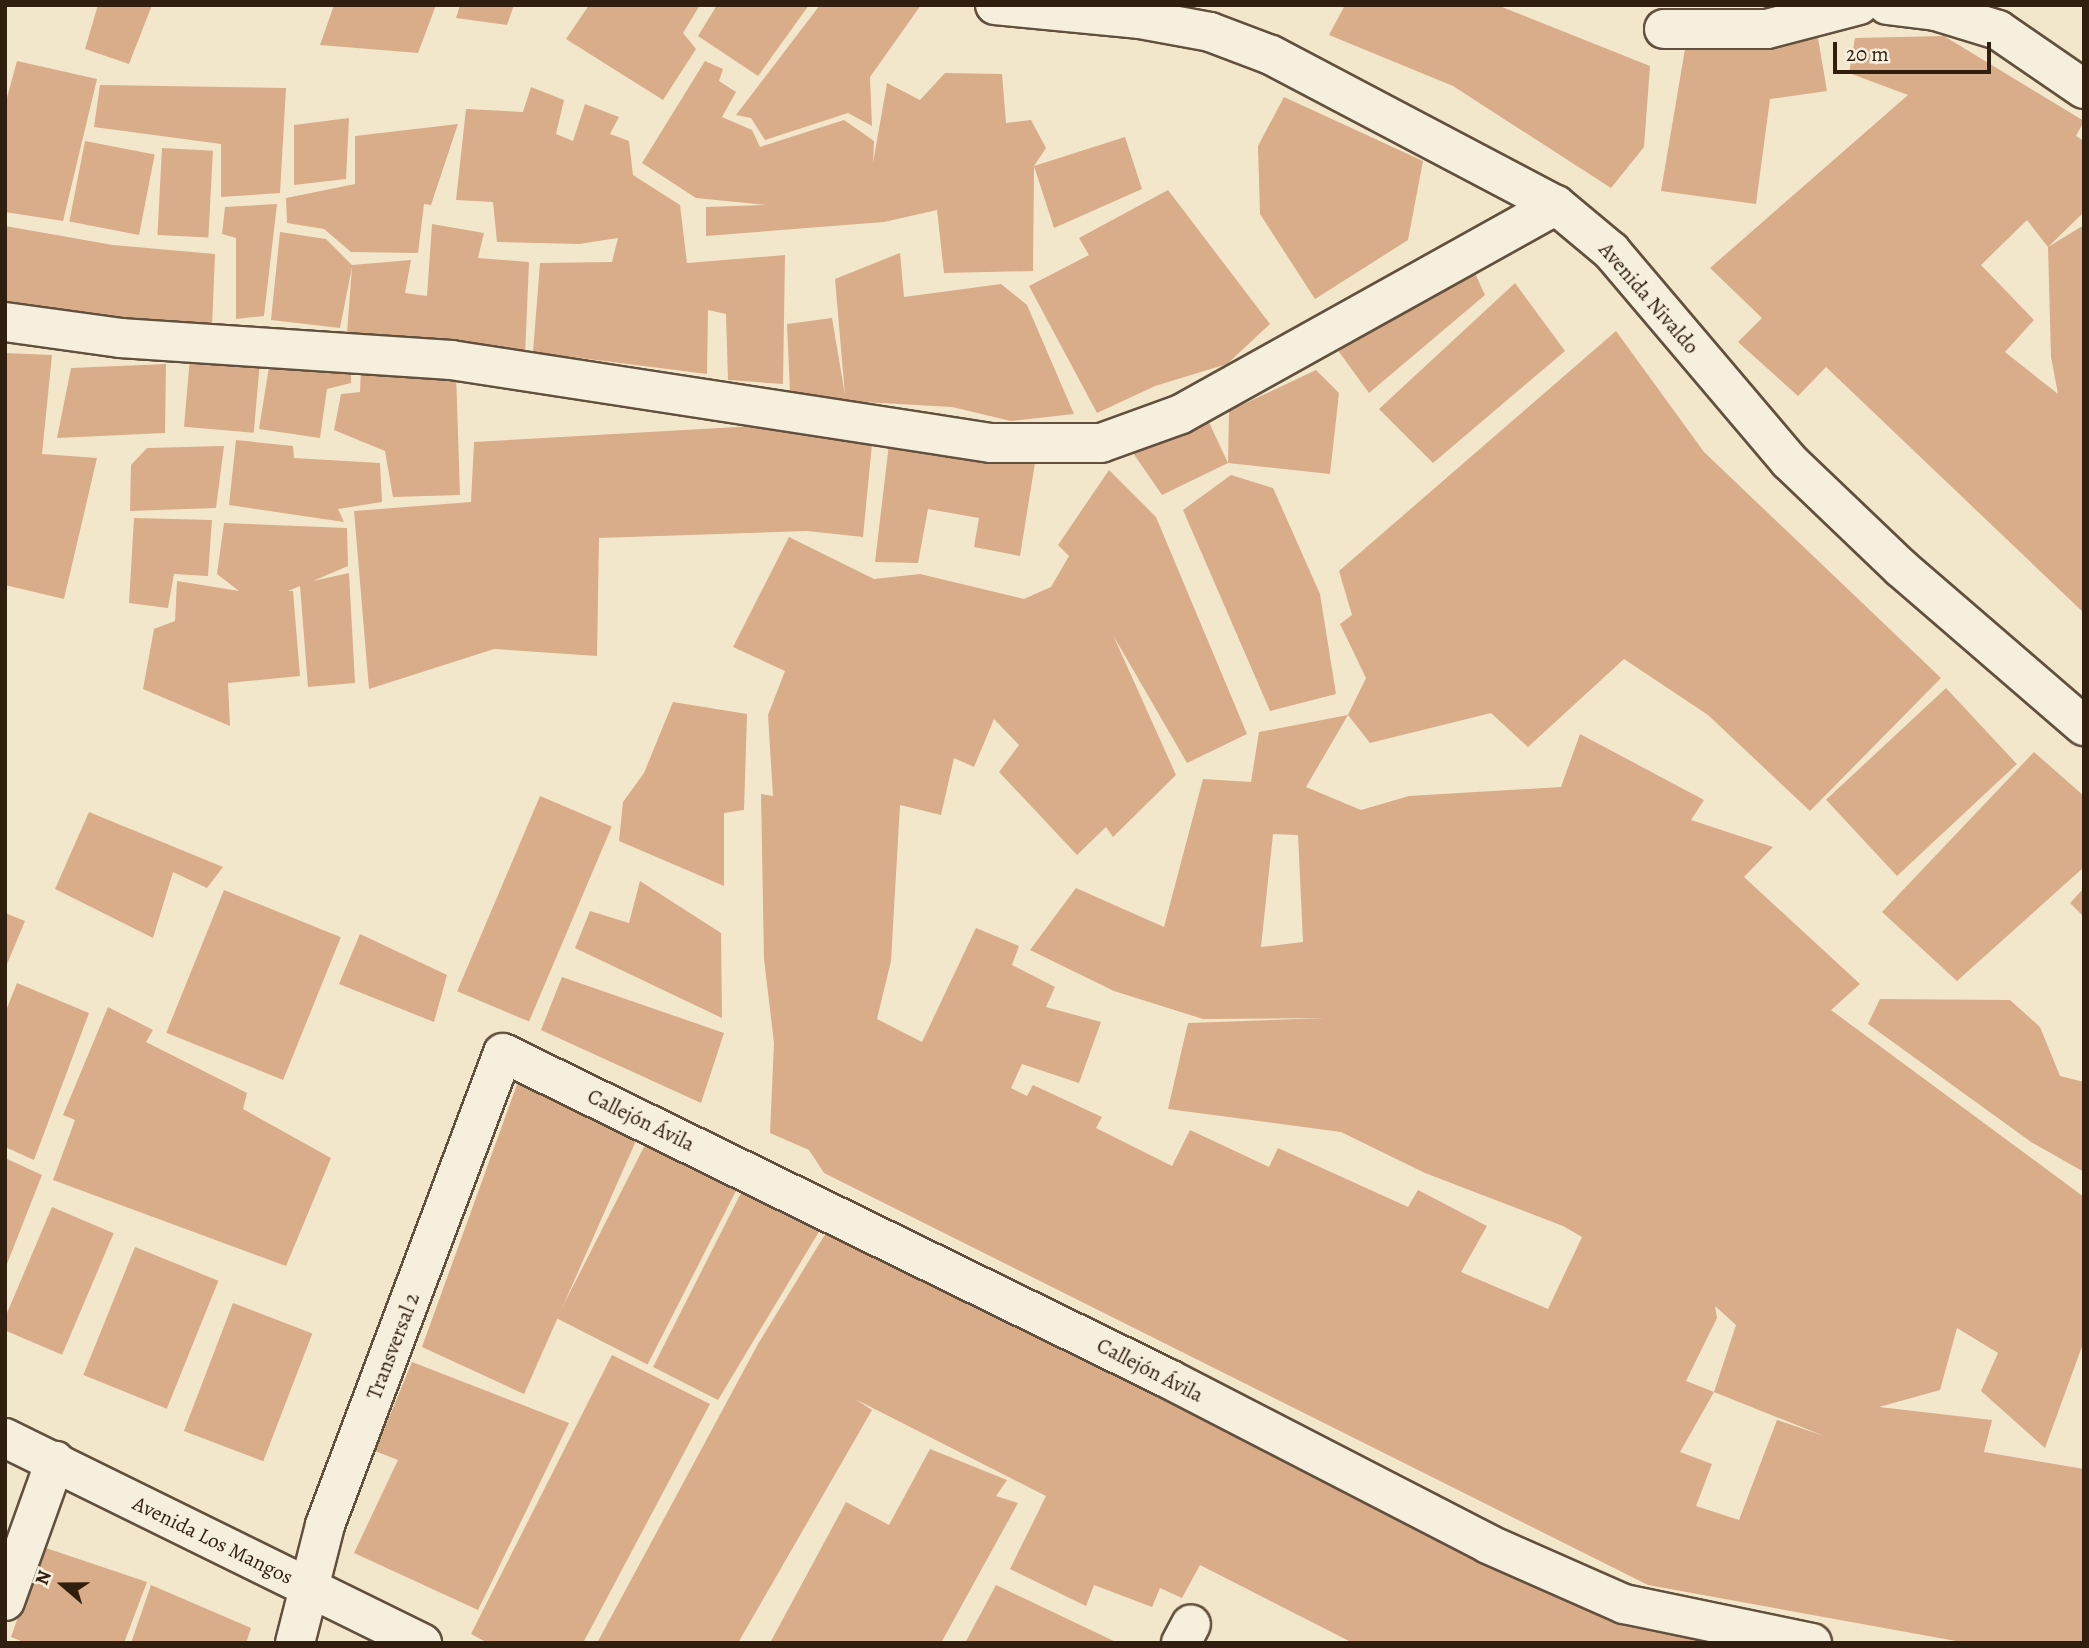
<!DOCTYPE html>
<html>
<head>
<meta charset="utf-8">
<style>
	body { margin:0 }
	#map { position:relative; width:2089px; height:1648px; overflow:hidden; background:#f3e7cb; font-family:Alegreya,serif }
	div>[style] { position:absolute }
	.building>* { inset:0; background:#d9ac8a; transform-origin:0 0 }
	.roads { filter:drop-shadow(2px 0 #61503d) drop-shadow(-2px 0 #61503d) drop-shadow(0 2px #61503d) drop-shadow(0 -2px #61503d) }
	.minor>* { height:38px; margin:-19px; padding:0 19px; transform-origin:19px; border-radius:19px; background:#f7efdd }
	span { translate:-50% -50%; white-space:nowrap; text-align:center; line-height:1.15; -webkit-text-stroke:7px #f7efdd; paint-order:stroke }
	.street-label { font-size:21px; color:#301e0e }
	.frame { position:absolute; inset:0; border:7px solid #301e0e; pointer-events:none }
	.north { position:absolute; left:28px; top:1550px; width:70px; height:70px; -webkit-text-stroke:5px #f7efdd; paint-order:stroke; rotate:290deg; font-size:19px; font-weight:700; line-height:28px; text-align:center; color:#301e0e }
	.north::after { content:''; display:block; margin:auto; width:24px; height:32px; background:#301e0e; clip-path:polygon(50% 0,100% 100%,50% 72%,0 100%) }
	.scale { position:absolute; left:1833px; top:42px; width:158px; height:32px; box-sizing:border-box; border:4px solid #301e0e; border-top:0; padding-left:9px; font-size:21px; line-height:24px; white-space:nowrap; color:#301e0e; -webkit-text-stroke:5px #f7efdd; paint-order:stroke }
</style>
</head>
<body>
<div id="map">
	<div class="building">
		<div style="clip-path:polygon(98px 5px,152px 5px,129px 64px,85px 49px)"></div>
		<div style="clip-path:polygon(334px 5px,436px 5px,418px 53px,320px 45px)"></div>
		<div style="clip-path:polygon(460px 5px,514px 5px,507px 25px,456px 18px)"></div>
		<div style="clip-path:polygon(589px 5px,700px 5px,683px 33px,696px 49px,663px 100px,566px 39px)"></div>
		<div style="clip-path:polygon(717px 5px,809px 5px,758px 76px,698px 36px)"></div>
		<div style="clip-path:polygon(820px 5px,921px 5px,870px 77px,872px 126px,848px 113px,765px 140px,751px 118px,736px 115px)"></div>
		<div style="clip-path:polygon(1345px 5px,1497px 5px,1650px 66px,1644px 147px,1611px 188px,1453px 86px,1329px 35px)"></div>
		<div style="clip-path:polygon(evenodd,1944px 36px,2084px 121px,2076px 136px,2084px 141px,2084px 212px,2048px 247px,2084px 225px,2084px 613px,1826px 367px,1798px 396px,1738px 342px,1762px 318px,1710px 268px,1908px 95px,1849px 73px,1855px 38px,1944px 36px,2027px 220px,2048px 247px,2051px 357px,2058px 394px,2005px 352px,2034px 320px,1981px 265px,2027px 220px)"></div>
		<div style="clip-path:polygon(1818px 38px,1827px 91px,1770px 99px,1756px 204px,1661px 191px,1686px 43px)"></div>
		<div style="clip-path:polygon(17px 61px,97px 79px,63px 221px,5px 212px,5px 105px)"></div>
		<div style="clip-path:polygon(705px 61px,723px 69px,719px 81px,736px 92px,722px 117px,752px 130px,760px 147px,844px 120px,874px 141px,873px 163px,887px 83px,920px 100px,945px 73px,1002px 74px,1006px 123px,1031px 120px,1046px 148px,1034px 166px,1125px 137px,1142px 189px,1054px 228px,1034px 166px,1033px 271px,944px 273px,937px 210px,884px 222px,706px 236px,706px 207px,766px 205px,696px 198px,642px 163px)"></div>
		<div style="clip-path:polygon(100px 85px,286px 88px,280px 193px,221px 197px,221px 144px,94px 127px)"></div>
		<div style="clip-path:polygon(531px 87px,564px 100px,556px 134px,573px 141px,585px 104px,619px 117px,610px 134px,629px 141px,633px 175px,680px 205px,687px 263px,785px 255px,783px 384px,728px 380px,726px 314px,708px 310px,707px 374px,533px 352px,540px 263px,612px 262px,618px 238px,579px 244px,497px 242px,493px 202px,456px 200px,466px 109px,523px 112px)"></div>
		<div style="clip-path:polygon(1284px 97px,1423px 161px,1408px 240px,1315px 299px,1260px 214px,1258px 146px)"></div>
		<div style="clip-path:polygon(349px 118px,346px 179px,294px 185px,294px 125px)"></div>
		<div style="clip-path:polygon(458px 124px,431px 205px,424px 204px,418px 253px,351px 252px,324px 229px,287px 223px,286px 198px,355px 184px,355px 136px)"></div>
		<div style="left:85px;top:141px;width:71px;height:82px;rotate:11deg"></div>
		<div style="left:162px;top:148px;width:51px;height:87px;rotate:3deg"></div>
		<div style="clip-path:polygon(1168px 190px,1270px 324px,1227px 364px,1155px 386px,1097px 413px,1029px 286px,1089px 255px,1079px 238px)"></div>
		<div style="clip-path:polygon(277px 204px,264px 316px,236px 319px,236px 238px,222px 234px,225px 207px)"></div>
		<div style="clip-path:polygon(432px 224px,484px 233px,478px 258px,529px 262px,525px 356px,347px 333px,352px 267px,340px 328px,271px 320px,280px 232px,326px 239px,352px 265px,411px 260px,405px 293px,427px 296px)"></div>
		<div style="clip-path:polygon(5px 226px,113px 245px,215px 254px,212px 327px,5px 307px)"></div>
		<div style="clip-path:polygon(900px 253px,904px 297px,1001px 284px,1027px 305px,1074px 414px,1011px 421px,952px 407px,845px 401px,790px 392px,787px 324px,832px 318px,845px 395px,835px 279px)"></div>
		<div style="clip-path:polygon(1473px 269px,1485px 295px,1369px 393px,1334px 345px)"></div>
		<div style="clip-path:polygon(1515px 283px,1565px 351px,1433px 463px,1379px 409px)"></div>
		<div style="clip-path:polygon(evenodd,1616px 331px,1704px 452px,1941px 678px,1810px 811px,1708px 715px,1624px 659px,1528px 747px,1491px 713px,1370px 743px,1348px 715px,1306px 787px,1361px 810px,1409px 796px,1561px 787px,1580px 734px,1704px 800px,1691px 820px,1773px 847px,1744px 877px,1860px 984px,1831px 1010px,2084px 1197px,2084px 1341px,2045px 1448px,1981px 1391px,1998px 1353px,1957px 1328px,1940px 1390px,1879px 1407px,1992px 1420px,1984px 1452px,2084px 1469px,2084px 1643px,1967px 1643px,1648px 1585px,824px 1173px,809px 1150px,770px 1133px,774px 1043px,764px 959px,761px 794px,773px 796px,768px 715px,785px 671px,733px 647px,789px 537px,874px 579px,920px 574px,1024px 599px,1051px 587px,1069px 556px,1058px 545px,1109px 470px,1156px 517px,1247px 734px,1187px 763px,1113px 635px,1176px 775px,1113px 837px,1106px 827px,1077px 855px,999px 772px,1019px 745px,994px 719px,974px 767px,954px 758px,941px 815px,900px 805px,891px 961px,877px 1019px,922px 1042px,976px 928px,1019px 946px,1012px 965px,1055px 987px,1046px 1007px,1101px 1022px,1079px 1083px,1022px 1064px,1011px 1088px,1027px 1096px,1033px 1085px,1102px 1117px,1096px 1128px,1172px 1166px,1190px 1130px,1269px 1167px,1278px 1148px,1408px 1207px,1418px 1190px,1487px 1226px,1461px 1272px,1548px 1309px,1582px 1237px,1563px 1226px,1425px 1173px,1341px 1132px,1168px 1109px,1188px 1023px,1327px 1018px,1203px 1019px,1114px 991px,1030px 950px,1076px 888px,1164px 927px,1203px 779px,1251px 782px,1259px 732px,1348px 715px,1366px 678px,1340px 624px,1352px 615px,1339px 571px,1616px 331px,1273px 834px,1298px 835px,1303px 942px,1261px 947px,1273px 834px,1616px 331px,1715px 1306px,1736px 1325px,1714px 1392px,1824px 1436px,1777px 1420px,1739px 1520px,1696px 1506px,1712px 1464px,1680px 1452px,1714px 1392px,1686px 1381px,1717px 1318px,1715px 1306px)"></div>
		<div style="clip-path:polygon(5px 353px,52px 355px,42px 454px,97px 458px,64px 599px,5px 585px)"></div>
		<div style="left:190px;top:358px;width:70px;height:69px;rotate:5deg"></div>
		<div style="clip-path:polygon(270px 361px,351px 369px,351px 383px,327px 389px,320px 438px,259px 429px)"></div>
		<div style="clip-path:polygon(166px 364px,165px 433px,57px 438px,71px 368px)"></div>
		<div style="clip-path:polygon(361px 369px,456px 372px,460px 495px,393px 497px,385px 451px,334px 430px,341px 394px,360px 392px)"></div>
		<div style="clip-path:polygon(1316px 370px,1339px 393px,1330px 474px,1228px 463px,1229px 411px)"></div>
		<div style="clip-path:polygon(1206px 416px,1228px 463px,1162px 495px,1131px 450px)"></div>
		<div style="clip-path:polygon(772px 425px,872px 444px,863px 537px,807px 531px,599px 538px,597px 656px,494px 649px,369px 689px,354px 511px,471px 502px,474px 442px)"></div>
		<div style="clip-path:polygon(236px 440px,293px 446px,294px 458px,380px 463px,382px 502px,338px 509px,344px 522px,229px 505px)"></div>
		<div style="clip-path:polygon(889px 444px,1035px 463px,1020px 556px,974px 547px,979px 518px,928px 509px,918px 563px,875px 562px)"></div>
		<div style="clip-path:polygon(224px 446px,216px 508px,130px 511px,131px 465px,147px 448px)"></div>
		<div style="clip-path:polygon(1231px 475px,1273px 488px,1320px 594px,1336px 694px,1270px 711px,1183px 510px)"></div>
		<div style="clip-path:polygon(134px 518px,212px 520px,208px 576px,174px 574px,168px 608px,129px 603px)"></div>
		<div style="clip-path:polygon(224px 523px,347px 528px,348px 566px,313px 581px,349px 573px,355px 683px,308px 687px,300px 586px,288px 591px,293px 591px,300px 676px,228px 683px,230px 726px,143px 689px,154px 629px,175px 621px,177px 581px,239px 591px,217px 574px)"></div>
		<div style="left:1946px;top:688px;width:104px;height:164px;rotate:47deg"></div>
		<div style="clip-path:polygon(673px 702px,747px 714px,744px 810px,724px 813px,724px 886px,619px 841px,623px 802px,644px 773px)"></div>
		<div style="clip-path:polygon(2034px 752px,2084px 796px,2084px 867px,1957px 981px,1882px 912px)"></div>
		<div style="left:540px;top:796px;width:78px;height:212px;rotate:23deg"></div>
		<div style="clip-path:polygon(89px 812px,223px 867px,207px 888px,173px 872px,153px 938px,55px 889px)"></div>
		<div style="clip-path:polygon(640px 881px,721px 933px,722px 1018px,575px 948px,590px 911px,629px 923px)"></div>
		<div style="clip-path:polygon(2084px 888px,2084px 917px,2070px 903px)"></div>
		<div style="left:224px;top:890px;width:126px;height:154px;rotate:22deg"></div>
		<div style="clip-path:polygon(5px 913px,25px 921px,5px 969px)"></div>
		<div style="clip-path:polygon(360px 934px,447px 975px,434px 1022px,339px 984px)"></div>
		<div style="clip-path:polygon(562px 977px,724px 1033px,701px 1103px,541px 1030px)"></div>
		<div style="clip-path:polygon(17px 983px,89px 1013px,34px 1160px,5px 1147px,5px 1013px)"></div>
		<div style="clip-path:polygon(1880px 999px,2010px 1000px,2040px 1027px,2060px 1076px,2084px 1082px,2084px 1172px,2031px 1142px,1868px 1024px)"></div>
		<div style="clip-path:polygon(108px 1007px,153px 1030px,146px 1042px,247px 1093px,243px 1109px,331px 1158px,286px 1266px,53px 1180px,75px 1120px,63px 1115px)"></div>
		<div style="clip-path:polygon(519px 1079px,639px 1134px,524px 1394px,422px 1347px)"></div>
		<div style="left:647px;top:1141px;width:102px;height:199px;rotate:27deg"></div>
		<div style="clip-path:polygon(5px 1158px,42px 1175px,5px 1269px)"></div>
		<div style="clip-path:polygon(743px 1189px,823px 1225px,718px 1400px,653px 1367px)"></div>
		<div style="left:52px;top:1207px;width:67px;height:132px;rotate:23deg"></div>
		<div style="clip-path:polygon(829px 1228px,1727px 1643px,1353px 1643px,1200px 1565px,1182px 1598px,1160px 1588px,1152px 1607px,1094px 1585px,1086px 1606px,1010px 1569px,1046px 1496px,855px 1399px,872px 1410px,738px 1643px,597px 1643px,758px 1344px)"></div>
		<div style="left:135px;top:1247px;width:90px;height:138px;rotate:22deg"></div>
		<div style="left:233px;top:1303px;width:85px;height:137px;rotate:21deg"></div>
		<div style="clip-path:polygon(612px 1355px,710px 1404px,583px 1643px,488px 1643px,471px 1634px)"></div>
		<div style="clip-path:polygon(412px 1362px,569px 1423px,478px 1610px,354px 1553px,398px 1460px,375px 1451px)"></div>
		<div style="clip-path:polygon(930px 1449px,1007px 1480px,996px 1496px,1018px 1503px,941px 1643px,770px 1643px,846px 1502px,889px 1525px)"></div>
		<div style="clip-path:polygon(43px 1547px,147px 1582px,124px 1643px,26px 1643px,11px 1637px)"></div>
		<div style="clip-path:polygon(151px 1585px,251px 1628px,246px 1643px,131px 1643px)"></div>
		<div style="clip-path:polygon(996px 1585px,1118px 1643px,965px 1643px)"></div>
	</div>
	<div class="roads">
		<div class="minor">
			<div style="left:995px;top:5px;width:146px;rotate:5.5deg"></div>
			<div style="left:1140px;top:19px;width:71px;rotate:10.5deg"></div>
			<div style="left:1210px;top:32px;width:65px;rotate:20.7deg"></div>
			<div style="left:1271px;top:55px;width:322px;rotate:27.8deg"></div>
			<div style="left:1556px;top:205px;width:72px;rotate:39.9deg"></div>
			<div style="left:1611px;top:251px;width:275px;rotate:49.7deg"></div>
			<div style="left:1789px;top:461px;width:155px;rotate:43.7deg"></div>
			<div style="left:1901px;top:568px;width:242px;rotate:40.8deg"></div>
			<div style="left:1887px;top:5px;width:49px;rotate:7deg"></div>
			<div style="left:1936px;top:11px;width:65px;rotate:17deg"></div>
			<div style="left:1998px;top:30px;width:104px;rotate:34.5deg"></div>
			<div style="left:1664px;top:29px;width:103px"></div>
			<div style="left:1767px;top:29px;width:95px;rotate:-14.6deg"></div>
			<div style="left:5px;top:322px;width:116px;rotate:7.9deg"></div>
			<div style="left:120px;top:338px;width:332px;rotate:3.8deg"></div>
			<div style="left:451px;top:360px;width:546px;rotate:8.74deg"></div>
			<div style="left:991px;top:443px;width:110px"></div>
			<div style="left:1101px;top:443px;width:85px;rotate:-19.9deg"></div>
			<div style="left:1181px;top:414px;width:429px;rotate:-29.1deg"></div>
			<div style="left:5px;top:1438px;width:465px;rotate:26.2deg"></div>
			<div style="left:5px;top:1601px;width:149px;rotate:-70.3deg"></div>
			<div style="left:295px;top:1643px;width:122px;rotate:-75.7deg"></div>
			<div style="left:325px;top:1525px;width:504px;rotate:-69.34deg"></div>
			<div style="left:503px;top:1053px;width:742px;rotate:26.08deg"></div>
			<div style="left:1169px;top:1379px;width:359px;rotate:27.3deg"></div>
			<div style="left:1488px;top:1544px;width:149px;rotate:23.8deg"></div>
			<div style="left:1624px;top:1604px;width:192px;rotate:11.7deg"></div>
			<div style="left:1181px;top:1643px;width:21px;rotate:-62deg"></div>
		</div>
	</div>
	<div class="street-label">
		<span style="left:1649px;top:298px;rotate:49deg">Avenida Nivaldo</span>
		<span style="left:641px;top:1120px;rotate:26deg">Callejón Ávila</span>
		<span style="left:393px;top:1346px;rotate:-69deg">Transversal 2</span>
		<span style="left:1150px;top:1370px;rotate:27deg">Callejón Ávila</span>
		<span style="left:213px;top:1540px;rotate:26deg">Avenida Los Mangos</span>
	</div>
	<div class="frame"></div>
	<div class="north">N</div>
	<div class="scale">20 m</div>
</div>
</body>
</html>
